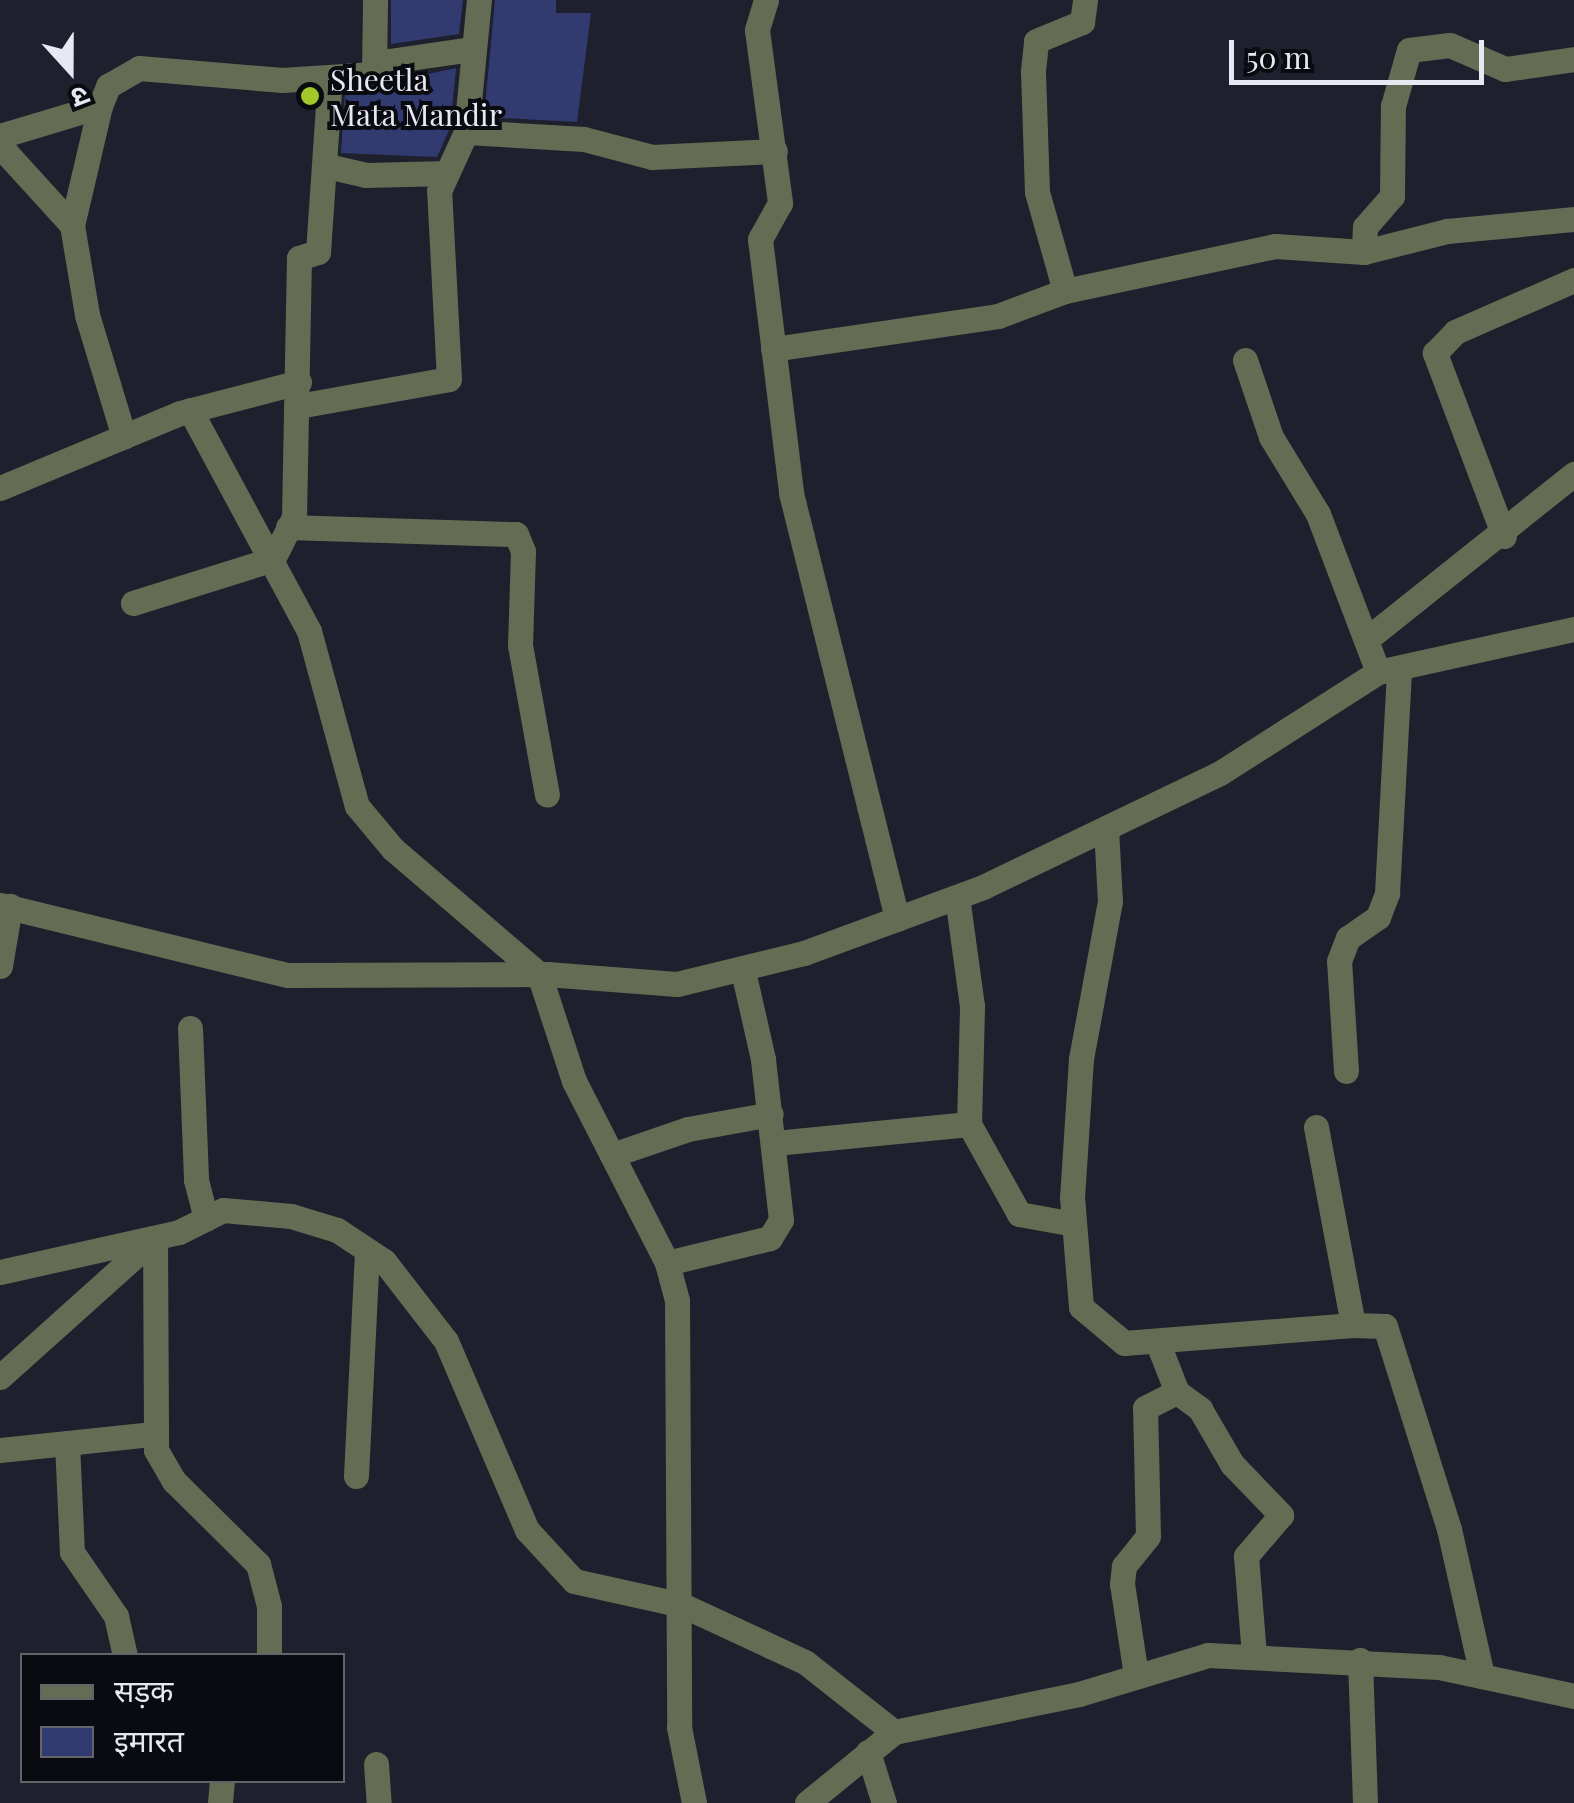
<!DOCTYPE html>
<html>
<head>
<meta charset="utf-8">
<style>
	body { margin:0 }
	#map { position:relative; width:1574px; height:1803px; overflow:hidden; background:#1e212d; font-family:"Playfair Display","Noto Sans Devanagari",serif }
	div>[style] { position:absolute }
	.building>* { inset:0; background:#323b70 }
	.street>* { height:25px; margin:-12.5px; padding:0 12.5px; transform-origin:12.5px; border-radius:12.5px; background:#646d53 }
	.dots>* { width:28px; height:28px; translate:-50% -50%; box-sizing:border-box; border:5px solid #0a0b10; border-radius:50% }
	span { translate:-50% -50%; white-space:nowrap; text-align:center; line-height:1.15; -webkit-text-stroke:8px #0a0b10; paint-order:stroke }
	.poi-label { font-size:30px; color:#e6e9f1 }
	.left { translate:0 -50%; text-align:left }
	.legend { position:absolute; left:20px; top:1653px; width:325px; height:130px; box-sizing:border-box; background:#0a0b10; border:2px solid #62646a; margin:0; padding:12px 18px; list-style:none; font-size:30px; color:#e6e9f1 }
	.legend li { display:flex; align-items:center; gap:20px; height:50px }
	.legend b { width:50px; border:2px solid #62646a }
	.north { position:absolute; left:20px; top:20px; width:100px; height:100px; -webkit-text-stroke:8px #0a0b10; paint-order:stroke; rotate:159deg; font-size:28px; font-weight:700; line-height:40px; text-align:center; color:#e6e9f1 }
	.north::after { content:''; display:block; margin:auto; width:35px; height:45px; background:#e6e9f1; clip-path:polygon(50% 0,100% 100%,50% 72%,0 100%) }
	.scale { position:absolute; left:1229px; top:40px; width:255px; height:45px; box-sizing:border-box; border:5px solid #e6e9f1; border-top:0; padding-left:12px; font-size:30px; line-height:35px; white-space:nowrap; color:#e6e9f1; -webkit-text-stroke:8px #0a0b10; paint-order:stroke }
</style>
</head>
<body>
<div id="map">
	<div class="building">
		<div style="clip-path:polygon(391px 0,463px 0,459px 34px,391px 44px)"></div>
		<div style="clip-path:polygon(495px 0,556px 0,556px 13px,591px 13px,577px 122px,484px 117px)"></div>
		<div style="clip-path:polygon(456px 68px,450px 128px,437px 157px,341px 153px,345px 92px)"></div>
	</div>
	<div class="street">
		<div style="left:766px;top:0;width:31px;rotate:107deg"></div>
		<div style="left:757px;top:30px;width:175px;rotate:82.4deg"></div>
		<div style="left:780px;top:203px;width:41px;rotate:119.1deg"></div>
		<div style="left:760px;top:239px;width:256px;rotate:83deg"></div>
		<div style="left:791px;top:493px;width:439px;rotate:76deg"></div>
		<div style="left:374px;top:74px;width:74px;rotate:-89.2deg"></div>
		<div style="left:100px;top:106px;width:22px;rotate:-68deg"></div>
		<div style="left:108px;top:86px;width:36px;rotate:-30deg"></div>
		<div style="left:139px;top:68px;width:144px;rotate:4.8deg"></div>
		<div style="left:282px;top:80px;width:92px;rotate:-3.7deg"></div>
		<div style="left:374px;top:74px;width:20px;rotate:-41deg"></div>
		<div style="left:389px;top:61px;width:83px;rotate:-8.3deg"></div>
		<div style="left:466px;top:132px;width:133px;rotate:-84.4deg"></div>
		<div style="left:0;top:136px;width:104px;rotate:-16.7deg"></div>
		<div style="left:100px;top:106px;width:122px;rotate:103.2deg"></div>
		<div style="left:72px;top:225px;width:91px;rotate:80.5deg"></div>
		<div style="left:87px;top:315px;width:127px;rotate:73.1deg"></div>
		<div style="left:0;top:146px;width:107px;rotate:47.7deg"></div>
		<div style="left:327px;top:166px;width:39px;rotate:13deg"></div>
		<div style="left:365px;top:175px;width:82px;rotate:-1.4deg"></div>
		<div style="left:1364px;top:252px;width:25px;rotate:-88deg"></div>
		<div style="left:1365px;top:227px;width:41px;rotate:-48.9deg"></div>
		<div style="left:1392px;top:196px;width:90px;rotate:-89.4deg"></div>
		<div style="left:1393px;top:106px;width:58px;rotate:-74.1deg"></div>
		<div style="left:1409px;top:50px;width:41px;rotate:-7deg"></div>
		<div style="left:1450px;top:45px;width:60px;rotate:23.6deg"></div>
		<div style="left:1505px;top:69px;width:70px;rotate:-8.2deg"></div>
		<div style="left:1065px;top:291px;width:215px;rotate:-12.1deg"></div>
		<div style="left:1275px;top:246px;width:89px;rotate:3.9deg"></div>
		<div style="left:1364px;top:252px;width:86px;rotate:-14.2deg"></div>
		<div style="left:1447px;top:231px;width:128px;rotate:-5.4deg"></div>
		<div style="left:773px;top:349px;width:227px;rotate:-8.3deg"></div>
		<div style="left:998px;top:316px;width:72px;rotate:-20.5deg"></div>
		<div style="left:1065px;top:291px;width:103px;rotate:-105.8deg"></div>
		<div style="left:1037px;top:192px;width:121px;rotate:-91.9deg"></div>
		<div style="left:1033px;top:71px;width:30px;rotate:-84deg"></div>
		<div style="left:1036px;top:41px;width:50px;rotate:-22.4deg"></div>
		<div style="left:1082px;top:22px;width:22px;rotate:-82deg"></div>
		<div style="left:1245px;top:360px;width:81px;rotate:71.3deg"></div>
		<div style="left:1271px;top:437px;width:90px;rotate:58.6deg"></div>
		<div style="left:1318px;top:514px;width:169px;rotate:69.2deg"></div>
		<div style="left:298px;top:406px;width:153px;rotate:-10.1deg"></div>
		<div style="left:449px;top:379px;width:188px;rotate:-93deg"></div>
		<div style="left:439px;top:191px;width:65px;rotate:-65.4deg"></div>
		<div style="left:466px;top:132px;width:118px;rotate:3.4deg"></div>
		<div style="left:584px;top:139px;width:70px;rotate:14.8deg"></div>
		<div style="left:652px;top:157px;width:123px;rotate:-2.8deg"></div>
		<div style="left:190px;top:410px;width:251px;rotate:61.7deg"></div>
		<div style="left:309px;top:631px;width:181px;rotate:74.7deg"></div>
		<div style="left:357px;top:806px;width:56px;rotate:50.1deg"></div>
		<div style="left:393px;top:849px;width:192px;rotate:40.6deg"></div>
		<div style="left:539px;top:974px;width:113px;rotate:71.9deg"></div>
		<div style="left:574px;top:1081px;width:204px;rotate:62.9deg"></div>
		<div style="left:667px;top:1263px;width:39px;rotate:75deg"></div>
		<div style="left:677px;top:1301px;width:426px;rotate:89.7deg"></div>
		<div style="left:679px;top:1727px;width:77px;rotate:78.8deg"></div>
		<div style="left:0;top:488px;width:195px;rotate:-22.6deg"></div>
		<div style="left:180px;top:413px;width:123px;rotate:-14.6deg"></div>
		<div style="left:288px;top:527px;width:228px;rotate:1.8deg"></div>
		<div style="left:516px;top:534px;width:18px;rotate:68deg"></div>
		<div style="left:523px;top:551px;width:94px;rotate:91.8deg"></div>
		<div style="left:520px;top:645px;width:152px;rotate:79.8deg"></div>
		<div style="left:1504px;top:536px;width:196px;rotate:-110.7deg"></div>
		<div style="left:1435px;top:353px;width:29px;rotate:-46deg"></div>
		<div style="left:1455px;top:332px;width:130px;rotate:-23.6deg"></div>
		<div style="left:133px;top:603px;width:147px;rotate:-17.4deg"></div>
		<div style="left:273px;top:559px;width:47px;rotate:-63.4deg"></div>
		<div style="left:294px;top:517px;width:259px;rotate:-88.9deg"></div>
		<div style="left:299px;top:258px;width:20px;rotate:-18deg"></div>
		<div style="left:318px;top:252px;width:175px;rotate:-86.1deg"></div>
		<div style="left:1367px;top:639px;width:265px;rotate:-38.6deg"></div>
		<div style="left:1106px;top:828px;width:73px;rotate:86.9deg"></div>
		<div style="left:1110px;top:901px;width:161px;rotate:100.4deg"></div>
		<div style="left:1081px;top:1059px;width:138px;rotate:93.7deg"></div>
		<div style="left:1072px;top:1197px;width:110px;rotate:85.3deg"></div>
		<div style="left:1081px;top:1307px;width:56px;rotate:39.9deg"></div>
		<div style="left:1124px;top:1343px;width:230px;rotate:-4.5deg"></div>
		<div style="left:0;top:905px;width:296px;rotate:13.7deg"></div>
		<div style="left:288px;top:975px;width:259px;rotate:-0.2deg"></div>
		<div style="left:547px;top:974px;width:130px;rotate:4.4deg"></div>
		<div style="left:677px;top:984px;width:131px;rotate:-13.7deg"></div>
		<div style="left:804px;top:953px;width:191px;rotate:-20.2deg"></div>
		<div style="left:983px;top:887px;width:263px;rotate:-25.7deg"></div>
		<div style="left:1220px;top:773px;width:188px;rotate:-32.6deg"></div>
		<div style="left:1378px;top:672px;width:201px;rotate:-12.4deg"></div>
		<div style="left:0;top:966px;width:61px;rotate:-80.5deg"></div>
		<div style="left:190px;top:1028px;width:152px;rotate:87.7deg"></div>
		<div style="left:196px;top:1180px;width:40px;rotate:75.6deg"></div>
		<div style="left:1346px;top:1071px;width:110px;rotate:-93.6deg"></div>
		<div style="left:1339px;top:961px;width:25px;rotate:-69deg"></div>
		<div style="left:1348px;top:938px;width:37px;rotate:-35deg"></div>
		<div style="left:1378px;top:917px;width:26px;rotate:-69deg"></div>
		<div style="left:1387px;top:893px;width:225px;rotate:-86.9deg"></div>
		<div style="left:969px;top:1124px;width:103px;rotate:60.9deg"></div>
		<div style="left:1019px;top:1214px;width:56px;rotate:10.3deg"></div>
		<div style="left:1316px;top:1127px;width:201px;rotate:79.4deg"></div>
		<div style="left:1353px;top:1325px;width:32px;rotate:2deg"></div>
		<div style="left:1385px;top:1326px;width:213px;rotate:72.5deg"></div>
		<div style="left:1449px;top:1529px;width:151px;rotate:77.3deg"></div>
		<div style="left:775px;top:1143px;width:195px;rotate:-5.6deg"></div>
		<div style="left:969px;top:1124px;width:118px;rotate:-88.5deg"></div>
		<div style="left:972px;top:1006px;width:110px;rotate:-97.8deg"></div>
		<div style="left:612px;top:1155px;width:80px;rotate:-18.9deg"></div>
		<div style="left:688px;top:1129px;width:84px;rotate:-10.2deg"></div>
		<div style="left:155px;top:1238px;width:212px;rotate:89.7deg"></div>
		<div style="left:156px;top:1450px;width:36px;rotate:60deg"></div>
		<div style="left:174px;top:1481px;width:118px;rotate:44.7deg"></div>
		<div style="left:258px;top:1564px;width:43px;rotate:75.3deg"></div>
		<div style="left:269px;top:1606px;width:50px;rotate:90deg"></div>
		<div style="left:667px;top:1263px;width:106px;rotate:-13.6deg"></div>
		<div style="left:770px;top:1238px;width:21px;rotate:-59deg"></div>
		<div style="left:781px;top:1220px;width:162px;rotate:-96.4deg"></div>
		<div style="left:763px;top:1059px;width:90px;rotate:-102.8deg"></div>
		<div style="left:0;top:1272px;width:183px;rotate:-12.6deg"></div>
		<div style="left:179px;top:1232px;width:49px;rotate:-26.6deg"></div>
		<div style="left:223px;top:1210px;width:68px;rotate:5deg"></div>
		<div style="left:291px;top:1216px;width:48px;rotate:16.9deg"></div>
		<div style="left:337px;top:1230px;width:56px;rotate:33.4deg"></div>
		<div style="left:384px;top:1261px;width:101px;rotate:52.2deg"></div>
		<div style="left:446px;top:1341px;width:206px;rotate:66.8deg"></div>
		<div style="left:527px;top:1530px;width:69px;rotate:47.3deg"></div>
		<div style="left:574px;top:1581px;width:111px;rotate:12.5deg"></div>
		<div style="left:682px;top:1605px;width:136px;rotate:24.9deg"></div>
		<div style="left:805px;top:1662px;width:113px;rotate:38.2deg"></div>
		<div style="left:1157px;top:1341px;width:55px;rotate:68.6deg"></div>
		<div style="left:1177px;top:1392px;width:29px;rotate:36deg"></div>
		<div style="left:1200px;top:1409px;width:64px;rotate:59.8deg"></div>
		<div style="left:1232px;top:1464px;width:71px;rotate:46.1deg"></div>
		<div style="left:1281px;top:1515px;width:54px;rotate:130.5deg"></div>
		<div style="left:1246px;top:1556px;width:99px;rotate:85.4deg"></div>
		<div style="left:0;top:1377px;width:208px;rotate:-41.9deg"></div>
		<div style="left:67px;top:1443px;width:109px;rotate:87.4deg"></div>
		<div style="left:72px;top:1552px;width:78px;rotate:55.5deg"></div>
		<div style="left:116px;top:1616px;width:41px;rotate:77.3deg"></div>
		<div style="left:0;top:1450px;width:154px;rotate:-6deg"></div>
		<div style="left:356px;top:1476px;width:226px;rotate:-87.2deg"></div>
		<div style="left:1360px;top:1660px;width:143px;rotate:88deg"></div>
		<div style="left:1136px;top:1675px;width:92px;rotate:-98.7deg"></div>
		<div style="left:1122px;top:1584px;width:18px;rotate:-84deg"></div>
		<div style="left:1124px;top:1566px;width:38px;rotate:-51deg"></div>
		<div style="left:1148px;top:1536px;width:128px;rotate:-91.3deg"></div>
		<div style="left:1145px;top:1408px;width:36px;rotate:-27deg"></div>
		<div style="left:868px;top:1752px;width:53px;rotate:72.6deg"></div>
		<div style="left:376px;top:1764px;width:39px;rotate:86deg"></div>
		<div style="left:220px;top:1803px;width:23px;rotate:-85deg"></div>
		<div style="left:807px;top:1803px;width:112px;rotate:-39.2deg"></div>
		<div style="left:894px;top:1732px;width:189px;rotate:-11.6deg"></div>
		<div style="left:1079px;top:1694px;width:135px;rotate:-16.8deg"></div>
		<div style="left:1208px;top:1655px;width:231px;rotate:3deg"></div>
		<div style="left:1439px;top:1667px;width:138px;rotate:12.1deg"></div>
	</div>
	<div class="dots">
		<div style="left:310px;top:96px;background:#a2c928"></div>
	</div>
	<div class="poi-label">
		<span class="left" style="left:330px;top:96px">Sheetla<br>Mata Mandir</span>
	</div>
	<ul class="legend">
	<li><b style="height:12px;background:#646d53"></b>सड़क</li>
	<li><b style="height:28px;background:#323b70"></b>इमारत</li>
	</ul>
	<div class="north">उ</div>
	<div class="scale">50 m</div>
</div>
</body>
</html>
